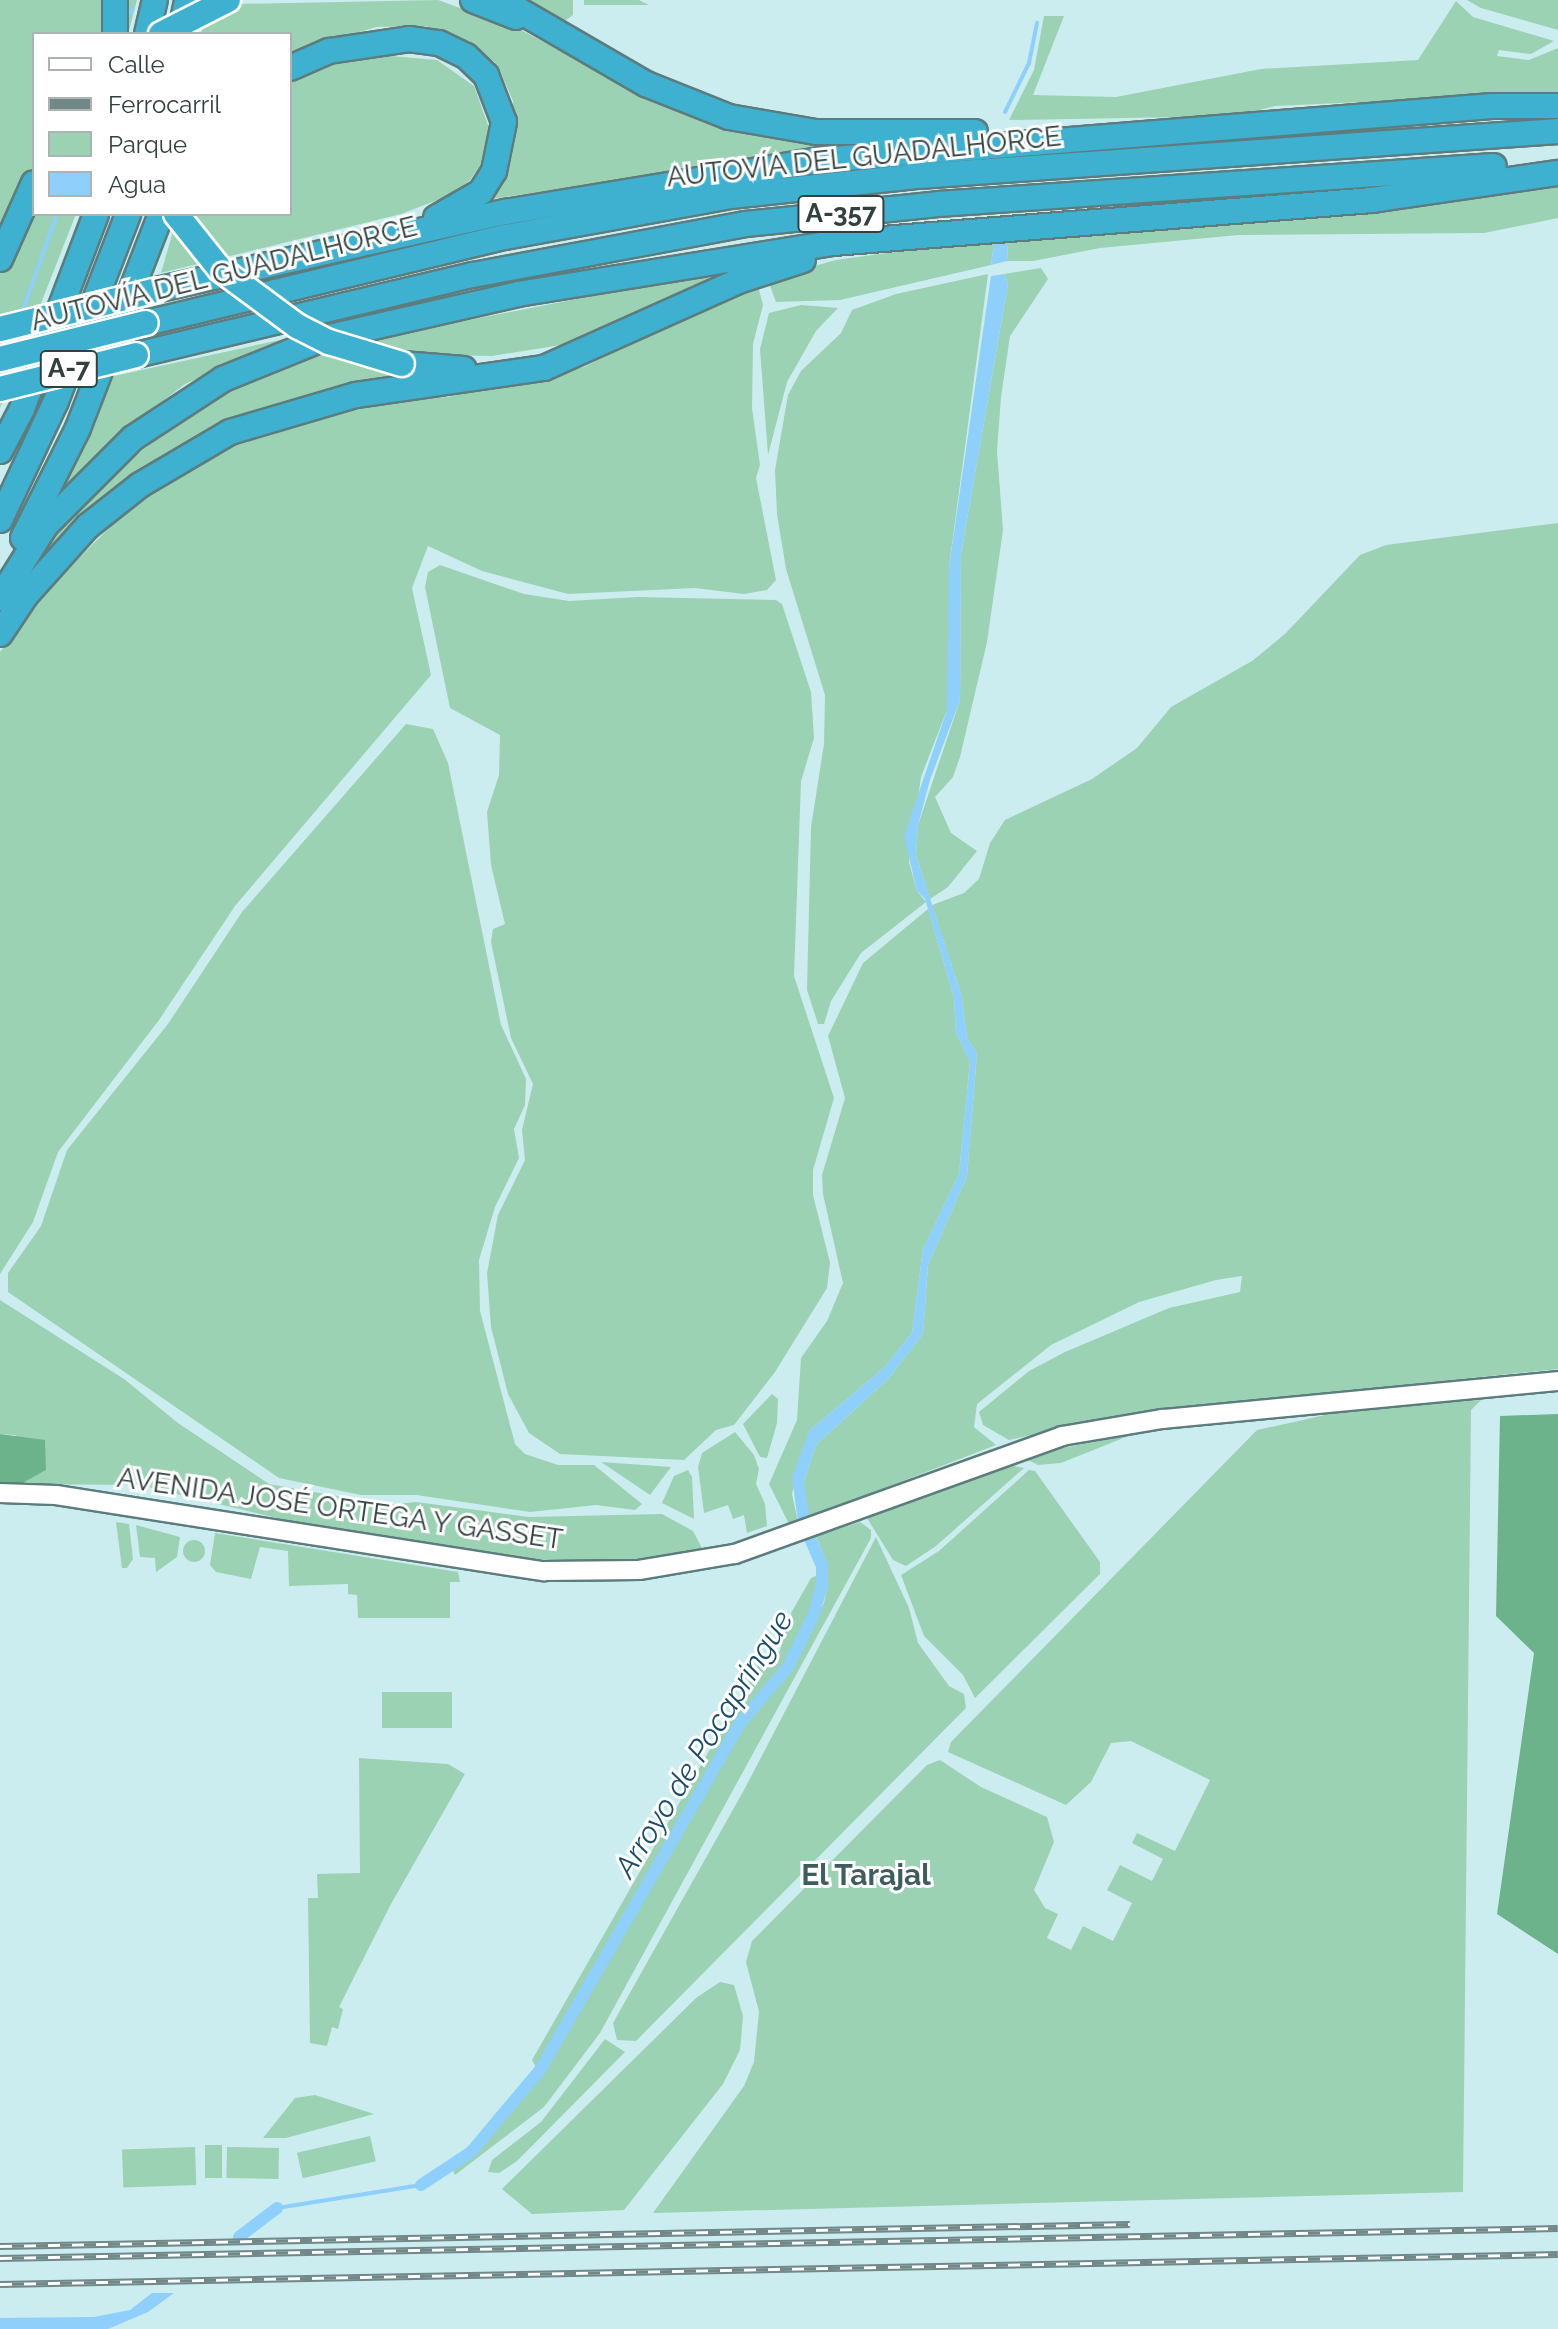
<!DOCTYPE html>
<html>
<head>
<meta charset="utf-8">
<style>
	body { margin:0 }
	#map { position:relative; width:1558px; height:2329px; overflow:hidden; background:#cbedef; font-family:Raleway,sans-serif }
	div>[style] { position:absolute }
	.green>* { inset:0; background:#9bd2b3; transform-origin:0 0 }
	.round { border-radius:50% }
	.forest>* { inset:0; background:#6cb38c }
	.water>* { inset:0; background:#8ecffc }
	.stream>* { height:4px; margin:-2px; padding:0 2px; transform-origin:2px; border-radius:2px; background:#8ecffc }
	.canal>* { height:12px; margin:-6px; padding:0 6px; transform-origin:6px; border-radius:6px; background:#8ecffc }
	.roads { filter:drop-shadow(2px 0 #5d7c7e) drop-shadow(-2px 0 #5d7c7e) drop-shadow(0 2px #5d7c7e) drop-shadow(0 -2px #5d7c7e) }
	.secondary>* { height:18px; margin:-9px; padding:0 9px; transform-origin:9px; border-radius:9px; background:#fff }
	.highway>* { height:24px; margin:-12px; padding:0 12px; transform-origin:12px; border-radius:12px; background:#3fb1d0 }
	.rail>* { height:7px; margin-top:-3.5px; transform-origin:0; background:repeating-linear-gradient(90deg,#fff 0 12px,#718788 0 24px); box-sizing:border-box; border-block:2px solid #718788 }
	.bridges { filter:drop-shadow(2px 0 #fff) drop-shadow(-2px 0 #fff) drop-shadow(0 2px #fff) drop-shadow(0 -2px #fff) }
	.highway-bridge>* { height:24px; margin:-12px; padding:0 12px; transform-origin:12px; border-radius:12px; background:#3fb1d0 }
	span { translate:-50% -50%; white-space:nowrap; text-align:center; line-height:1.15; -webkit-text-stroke:6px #fff; paint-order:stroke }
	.shield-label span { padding:2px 6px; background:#fff; border:2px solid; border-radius:6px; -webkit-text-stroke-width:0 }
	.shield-label { font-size:26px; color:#324040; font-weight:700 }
	.street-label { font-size:28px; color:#324040 }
	.water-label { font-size:30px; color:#1b4c6b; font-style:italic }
	.neighbourhood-label { font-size:30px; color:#3f5d5f; font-weight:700 }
	.legend { position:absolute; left:32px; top:32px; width:260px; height:184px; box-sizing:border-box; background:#fff; border:2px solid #adb3b3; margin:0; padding:10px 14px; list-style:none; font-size:24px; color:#324040 }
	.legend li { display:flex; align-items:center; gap:16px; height:40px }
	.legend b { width:40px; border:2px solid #adb3b3 }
</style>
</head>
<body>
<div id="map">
	<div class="green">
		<div style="clip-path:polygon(0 0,137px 0,128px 34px,34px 34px,34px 214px,76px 214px,0 408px,4px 316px,0 316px)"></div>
		<div style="clip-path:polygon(208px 0,237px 4px,438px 0,521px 30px,661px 105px,717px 126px,843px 147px,484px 200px,511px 153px,513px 101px,497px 64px,460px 37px,425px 26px,376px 27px,290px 53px,290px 34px,201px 34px)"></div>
		<div style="clip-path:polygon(528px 0,573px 0,573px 15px,562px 23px)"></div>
		<div style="clip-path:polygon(584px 0,639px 0,649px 5px,584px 5px)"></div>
		<div style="clip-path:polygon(1467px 0,1558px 0,1558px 30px,1481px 8px)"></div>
		<div style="clip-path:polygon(1456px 1px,1473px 17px,1554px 41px,1531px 54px,1499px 50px,1497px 56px,1529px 60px,1558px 48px,1558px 93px,1275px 106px,1236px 116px,1009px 120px,1034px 70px,1044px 16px,1064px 16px,1033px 95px,1116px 97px,1261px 69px,1418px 60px)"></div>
		<div style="clip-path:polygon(379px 55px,437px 60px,474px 86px,489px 128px,483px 161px,470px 180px,453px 194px,401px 214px,161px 273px,178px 214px,290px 214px,290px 83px,331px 65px)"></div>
		<div style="clip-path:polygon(1558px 181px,1558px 218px,1484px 233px,1238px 235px,1100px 248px,1033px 261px,1007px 261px,1008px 244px,994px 244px,991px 265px,840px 300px,776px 302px,769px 283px,758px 286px,763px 305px,753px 344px,752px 408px,760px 465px,756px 478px,776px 580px,767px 590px,744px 594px,695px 588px,568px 594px,482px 571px,428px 546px,412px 588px,431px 675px,235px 906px,159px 1020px,58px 1152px,33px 1222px,0 1274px,0 652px,44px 593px,116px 521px,192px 464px,270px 430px,360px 401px,448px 397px,584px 367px,754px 283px,836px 260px,989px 239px,1406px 209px)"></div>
		<div style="clip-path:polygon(1041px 268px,1048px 279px,1010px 336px,1001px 397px,997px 451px,1003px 530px,987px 642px,960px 757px,953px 777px,935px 797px,951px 833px,977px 851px,948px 887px,930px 899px,916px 855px,918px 825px,960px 700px,961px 554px,1008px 284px,1004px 274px)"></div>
		<div style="clip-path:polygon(714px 272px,705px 281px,567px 344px,492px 356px,439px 355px,433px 377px,347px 386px,285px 401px,220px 427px,0 616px,38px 552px,84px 497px,190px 412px,249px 379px,317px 353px,393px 335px)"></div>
		<div style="clip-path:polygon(988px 274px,949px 567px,951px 681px,947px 710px,921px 777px,909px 862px,917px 891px,926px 902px,861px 953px,831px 1001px,824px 1024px,818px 1024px,807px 990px,811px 827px,824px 744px,825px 695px,786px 569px,777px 514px,775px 470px,788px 395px,801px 371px,841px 333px,852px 310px,896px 294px)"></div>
		<div style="clip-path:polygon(801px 305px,838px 308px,816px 331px,787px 382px,768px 455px,760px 349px,769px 313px)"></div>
		<div style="clip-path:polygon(289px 338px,185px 384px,125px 430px,57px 501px,114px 376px)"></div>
		<div style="clip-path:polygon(1558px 523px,1558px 1369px,1127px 1414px,1009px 1440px,983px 1425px,979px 1412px,1029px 1371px,1065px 1352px,1169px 1308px,1240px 1292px,1242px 1276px,1216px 1280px,1139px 1302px,1051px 1345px,977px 1404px,974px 1427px,996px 1445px,807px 1518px,804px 1482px,816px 1445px,888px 1379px,923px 1334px,928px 1265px,967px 1176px,977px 1053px,967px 1038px,962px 997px,932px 905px,964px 893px,979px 879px,990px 843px,1005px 820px,1092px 779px,1137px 748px,1171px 707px,1252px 661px,1285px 634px,1360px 555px,1386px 545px)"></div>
		<div style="clip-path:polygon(440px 565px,524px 594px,569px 601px,638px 597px,776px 600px,782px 604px,811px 692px,814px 738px,801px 781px,794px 976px,834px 1098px,813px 1170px,813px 1195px,830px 1263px,827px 1288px,775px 1372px,734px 1425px,716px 1430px,684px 1460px,560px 1454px,529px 1433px,508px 1394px,491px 1327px,487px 1273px,498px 1215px,525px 1160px,522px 1130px,533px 1084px,511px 1038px,491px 942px,493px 929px,505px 924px,491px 865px,487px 812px,499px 775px,500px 735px,450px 708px,425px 587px,428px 572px)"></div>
		<div style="clip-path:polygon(406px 724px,433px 729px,448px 763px,501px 1025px,526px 1079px,525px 1105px,514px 1129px,519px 1158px,495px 1207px,479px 1260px,480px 1311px,515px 1444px,525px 1454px,558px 1465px,594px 1465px,642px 1504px,635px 1510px,596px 1505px,530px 1512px,417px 1495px,361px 1495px,279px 1478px,8px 1292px,8px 1273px,41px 1226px,67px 1150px,168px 1024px,242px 912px)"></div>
		<div style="clip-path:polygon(928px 909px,954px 998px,956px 1033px,970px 1061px,959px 1174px,923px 1249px,912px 1333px,885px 1367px,809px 1431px,792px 1494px,798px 1522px,789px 1524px,769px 1484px,797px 1420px,801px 1358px,827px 1321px,843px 1283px,823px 1194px,822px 1175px,845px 1098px,828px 1036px,863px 963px)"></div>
		<div style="clip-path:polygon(0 1300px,124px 1379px,178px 1423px,269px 1484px,387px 1505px,416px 1502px,529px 1517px,662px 1514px,693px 1531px,703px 1550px,668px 1558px,589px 1562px,513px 1558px,298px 1523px,139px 1485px,21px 1484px,46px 1470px,15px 1435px,0 1434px)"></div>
		<div style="clip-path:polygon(772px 1394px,778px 1399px,777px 1423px,767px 1458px,760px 1457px,743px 1424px)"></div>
		<div style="clip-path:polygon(1481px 1400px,1471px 1410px,1463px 2192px,653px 2213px,744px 2086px,754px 2062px,759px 2012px,746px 1962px,752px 1941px,927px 1765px,940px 1760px,981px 1787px,1047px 1817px,1054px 1842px,1034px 1890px,1045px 1908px,1058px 1914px,1047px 1938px,1071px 1950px,1083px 1926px,1113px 1941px,1132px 1903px,1107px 1890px,1120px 1865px,1152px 1881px,1163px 1859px,1132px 1843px,1137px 1833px,1175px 1851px,1210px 1780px,1131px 1741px,1111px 1743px,1091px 1782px,1066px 1805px,948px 1752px,951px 1742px,1257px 1430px,1348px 1410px)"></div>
		<div style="clip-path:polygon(735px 1432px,754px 1455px,759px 1469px,756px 1484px,765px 1504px,767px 1526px,747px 1533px,744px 1515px,733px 1519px,728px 1505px,704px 1513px,698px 1467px,702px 1453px)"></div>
		<div style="clip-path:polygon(1131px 1435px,1061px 1463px,1038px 1465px,1020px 1456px)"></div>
		<div style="clip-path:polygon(601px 1462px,671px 1467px,650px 1495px)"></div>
		<div style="clip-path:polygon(1004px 1464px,1024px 1468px,936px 1546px,906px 1566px,893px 1560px,867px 1518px)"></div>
		<div style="clip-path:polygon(688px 1470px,692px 1477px,694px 1519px,662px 1503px,674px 1476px)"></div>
		<div style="clip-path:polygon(1029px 1470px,1035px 1471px,1100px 1562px,1100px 1574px,975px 1698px,963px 1675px,924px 1636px,901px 1575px,939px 1551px)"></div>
		<div style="clip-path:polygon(116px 1522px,129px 1524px,133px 1559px,127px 1568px,122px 1568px)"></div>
		<div style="clip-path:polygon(860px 1522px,871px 1530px,871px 1538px,600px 2033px,544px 2107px,455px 2175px,453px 2171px,477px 2153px,548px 2067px,743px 1726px,792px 1667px,824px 1603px,828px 1583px,828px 1566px,816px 1536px)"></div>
		<div style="clip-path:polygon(136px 1525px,180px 1537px,177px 1557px,156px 1572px,155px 1558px,140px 1557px)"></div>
		<div style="clip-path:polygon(215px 1533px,458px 1572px,460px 1582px,450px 1582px,450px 1618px,358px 1618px,357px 1595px,348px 1594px,348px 1584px,289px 1586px,288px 1551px,260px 1547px,251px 1579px,216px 1572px,210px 1565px)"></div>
		<div style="clip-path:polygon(876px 1537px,909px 1608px,918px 1643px,949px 1686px,964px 1694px,966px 1708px,636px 2041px,617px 2040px,613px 2023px,744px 1790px)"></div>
		<div class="round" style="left:183px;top:1540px;width:22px;height:22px"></div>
		<div style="clip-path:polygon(818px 1575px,810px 1613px,784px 1665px,737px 1720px,536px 2067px,532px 2060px,764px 1655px,780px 1651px,786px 1622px,811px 1578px)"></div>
		<div style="left:382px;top:1692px;width:70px;height:36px"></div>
		<div style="clip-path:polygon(359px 1758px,448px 1764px,465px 1774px,391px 1904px,339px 2007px,343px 2009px,338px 2029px,332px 2027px,327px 2046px,310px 2043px,308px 1898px,318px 1898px,317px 1874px,360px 1873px)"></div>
		<div style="clip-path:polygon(720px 1982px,734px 1985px,743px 2016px,740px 2050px,723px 2084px,624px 2210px,532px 2214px,502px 2189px,696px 1998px)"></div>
		<div style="clip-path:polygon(605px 2039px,625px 2052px,517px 2161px,499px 2173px,488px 2172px,492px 2160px,541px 2122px)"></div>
		<div style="clip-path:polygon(315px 2095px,374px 2114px,286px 2138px,263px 2138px,295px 2098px)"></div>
		<div style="left:370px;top:2136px;width:26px;height:75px;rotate:77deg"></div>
		<div style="left:222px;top:2145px;width:33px;height:17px;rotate:90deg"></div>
		<div style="left:195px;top:2147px;width:38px;height:73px;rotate:88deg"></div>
		<div style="left:227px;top:2147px;width:52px;height:31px;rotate:1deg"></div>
	</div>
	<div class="forest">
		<div style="clip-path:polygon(1558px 1414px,1558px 1954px,1497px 1914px,1534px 1653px,1496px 1616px,1500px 1416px)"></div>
		<div style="clip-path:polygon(0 1434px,45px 1440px,46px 1470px,21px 1484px,0 1483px)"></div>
	</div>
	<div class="water">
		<div style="clip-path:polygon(994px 244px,1008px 244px,1007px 261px,991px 265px)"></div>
		<div style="clip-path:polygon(1004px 274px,1008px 284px,961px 554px,960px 700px,930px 780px,918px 825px,916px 855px,962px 997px,967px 1038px,977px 1053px,967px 1176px,928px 1265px,923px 1334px,888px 1379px,816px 1445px,804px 1482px,809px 1514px,798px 1522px,792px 1477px,809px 1431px,885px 1367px,912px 1333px,923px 1249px,959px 1174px,970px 1061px,956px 1033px,954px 998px,925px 899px,917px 891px,904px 836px,947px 710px,949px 567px,991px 276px)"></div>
		<div style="clip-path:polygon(152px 2293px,174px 2293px,148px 2312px,108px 2329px,0 2329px,0 2318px,94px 2317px,130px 2310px)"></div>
	</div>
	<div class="stream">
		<div style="left:124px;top:19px;width:13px;rotate:-48deg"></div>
		<div style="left:1005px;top:112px;width:55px;rotate:-63.9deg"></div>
		<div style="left:1029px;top:63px;width:41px;rotate:-78.7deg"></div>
		<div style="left:22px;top:313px;width:105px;rotate:-70.5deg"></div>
		<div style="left:277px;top:2208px;width:146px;rotate:-9.1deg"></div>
	</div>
	<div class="canal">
		<div style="left:421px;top:2185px;width:60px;rotate:-33.4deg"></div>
		<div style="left:471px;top:2152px;width:107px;rotate:-49.9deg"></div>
		<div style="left:540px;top:2070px;width:401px;rotate:-60deg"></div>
		<div style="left:740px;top:1723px;width:74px;rotate:-49.4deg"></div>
		<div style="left:788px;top:1667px;width:59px;rotate:-63.9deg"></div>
		<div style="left:814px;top:1614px;width:31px;rotate:-75deg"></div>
		<div style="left:822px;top:1584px;width:18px;rotate:-90deg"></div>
		<div style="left:822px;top:1566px;width:48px;rotate:-113.4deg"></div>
		<div style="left:239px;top:2237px;width:48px;rotate:-37.3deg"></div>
	</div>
	<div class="roads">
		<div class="secondary">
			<div style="left:0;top:1493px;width:56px;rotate:2deg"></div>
			<div style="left:56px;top:1495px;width:494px;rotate:8.9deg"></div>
			<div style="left:544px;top:1571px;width:95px;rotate:-0.6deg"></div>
			<div style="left:639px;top:1570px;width:97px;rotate:-9.5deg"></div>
			<div style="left:735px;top:1554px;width:348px;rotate:-19.8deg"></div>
			<div style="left:1062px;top:1436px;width:102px;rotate:-9.6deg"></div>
			<div style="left:1163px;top:1419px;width:397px;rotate:-5.5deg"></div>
		</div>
		<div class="highway">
			<div style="left:115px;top:0;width:34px;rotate:90deg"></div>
			<div style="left:473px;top:0;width:46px;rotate:21.6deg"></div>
			<div style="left:501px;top:0;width:168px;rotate:30.1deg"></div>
			<div style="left:646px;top:84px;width:89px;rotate:21.7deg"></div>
			<div style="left:729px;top:117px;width:88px;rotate:9.8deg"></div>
			<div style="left:816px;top:132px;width:159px"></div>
			<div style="left:147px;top:34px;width:35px;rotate:-77deg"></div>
			<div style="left:180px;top:34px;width:35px;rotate:-78deg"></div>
			<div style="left:290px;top:68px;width:43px;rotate:-23.6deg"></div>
			<div style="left:329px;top:51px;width:81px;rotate:-8.5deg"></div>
			<div style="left:409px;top:39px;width:30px;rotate:8deg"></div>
			<div style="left:439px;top:43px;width:30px;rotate:26deg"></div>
			<div style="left:466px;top:56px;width:28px;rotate:44deg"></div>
			<div style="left:486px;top:75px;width:50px;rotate:69deg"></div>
			<div style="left:504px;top:122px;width:50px;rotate:101.5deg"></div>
			<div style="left:494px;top:171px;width:25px;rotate:122deg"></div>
			<div style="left:481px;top:192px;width:52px;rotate:150deg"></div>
			<div style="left:0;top:259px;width:83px;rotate:-65.9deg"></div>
			<div style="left:156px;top:290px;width:359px;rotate:-12.6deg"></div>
			<div style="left:506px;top:212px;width:319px;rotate:-9.4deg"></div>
			<div style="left:821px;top:160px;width:673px;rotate:-4.6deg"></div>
			<div style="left:1492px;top:106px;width:66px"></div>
			<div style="left:146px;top:323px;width:369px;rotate:-13.5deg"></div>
			<div style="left:505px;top:237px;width:230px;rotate:-10.3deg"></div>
			<div style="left:731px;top:196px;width:189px;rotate:-6.1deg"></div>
			<div style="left:919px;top:176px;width:641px;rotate:-4.03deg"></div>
			<div style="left:136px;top:355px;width:346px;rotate:-13.4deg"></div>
			<div style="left:473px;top:275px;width:278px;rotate:-10.6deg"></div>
			<div style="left:746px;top:224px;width:193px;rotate:-5.9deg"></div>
			<div style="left:938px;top:204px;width:557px;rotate:-3.91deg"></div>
			<div style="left:402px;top:364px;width:62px;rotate:4.6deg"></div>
			<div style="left:0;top:451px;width:47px;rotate:-62.4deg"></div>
			<div style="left:22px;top:409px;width:209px;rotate:-69.2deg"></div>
			<div style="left:0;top:520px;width:132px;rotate:-64.8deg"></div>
			<div style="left:56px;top:401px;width:200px;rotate:-68.9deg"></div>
			<div style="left:23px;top:538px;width:123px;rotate:-63.4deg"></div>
			<div style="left:78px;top:428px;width:230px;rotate:-68.8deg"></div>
			<div style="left:0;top:598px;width:86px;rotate:-57.8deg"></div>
			<div style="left:46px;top:525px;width:123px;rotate:-45deg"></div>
			<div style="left:133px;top:438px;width:108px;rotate:-33.2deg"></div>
			<div style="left:223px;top:379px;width:110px;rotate:-21.9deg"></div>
			<div style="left:325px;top:338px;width:198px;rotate:-12.8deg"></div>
			<div style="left:518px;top:294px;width:319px;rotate:-9.2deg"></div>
			<div style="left:833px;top:243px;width:541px;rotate:-4.56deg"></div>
			<div style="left:1372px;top:200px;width:188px;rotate:-8.3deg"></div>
			<div style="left:0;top:634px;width:47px;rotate:-56.3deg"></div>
			<div style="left:26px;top:595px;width:93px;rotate:-48.1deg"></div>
			<div style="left:88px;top:526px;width:66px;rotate:-38.3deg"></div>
			<div style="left:140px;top:485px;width:104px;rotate:-30.5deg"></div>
			<div style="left:230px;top:432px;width:131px;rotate:-16.4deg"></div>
			<div style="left:356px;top:395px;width:190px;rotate:-8.2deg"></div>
			<div style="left:544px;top:368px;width:216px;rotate:-24.1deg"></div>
			<div style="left:741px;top:280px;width:65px;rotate:-17.9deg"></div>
		</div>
	</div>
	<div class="rail">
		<div style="left:0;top:2246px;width:1130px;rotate:-1.12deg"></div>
		<div style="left:0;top:2258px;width:1558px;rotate:-1.1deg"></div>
		<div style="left:0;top:2284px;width:1558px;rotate:-1.1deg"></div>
	</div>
	<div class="bridges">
		<div class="highway-bridge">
			<div style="left:161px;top:34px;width:75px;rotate:-26.9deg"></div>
			<div style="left:176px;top:214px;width:70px;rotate:51.3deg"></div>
			<div style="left:220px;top:269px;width:96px;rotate:36.5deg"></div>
			<div style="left:297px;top:326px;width:36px;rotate:27deg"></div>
			<div style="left:329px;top:342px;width:76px;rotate:16.8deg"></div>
			<div style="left:0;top:329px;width:161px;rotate:-14deg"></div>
			<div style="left:0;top:359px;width:150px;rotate:-13.9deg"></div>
			<div style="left:0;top:389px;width:140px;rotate:-14deg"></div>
		</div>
	</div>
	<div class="shield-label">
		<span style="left:841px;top:214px">A-357</span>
		<span style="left:69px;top:369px">A-7</span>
	</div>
	<div class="street-label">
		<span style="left:864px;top:157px;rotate:-6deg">AUTOVÍA DEL GUADALHORCE</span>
		<span style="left:224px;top:274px;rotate:-14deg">AUTOVÍA DEL GUADALHORCE</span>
		<span style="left:340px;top:1509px;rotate:8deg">AVENIDA JOSÉ ORTEGA Y GASSET</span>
	</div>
	<div class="water-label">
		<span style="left:704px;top:1744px;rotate:-58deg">Arroyo de Pocapringue</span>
	</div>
	<div class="neighbourhood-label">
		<span style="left:866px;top:1875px">El Tarajal</span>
	</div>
	<ul class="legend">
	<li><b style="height:10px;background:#fff"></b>Calle</li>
	<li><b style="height:10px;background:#718788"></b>Ferrocarril</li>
	<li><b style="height:22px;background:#9bd2b3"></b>Parque</li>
	<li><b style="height:22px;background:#8ecffc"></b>Agua</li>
	</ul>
</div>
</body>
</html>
